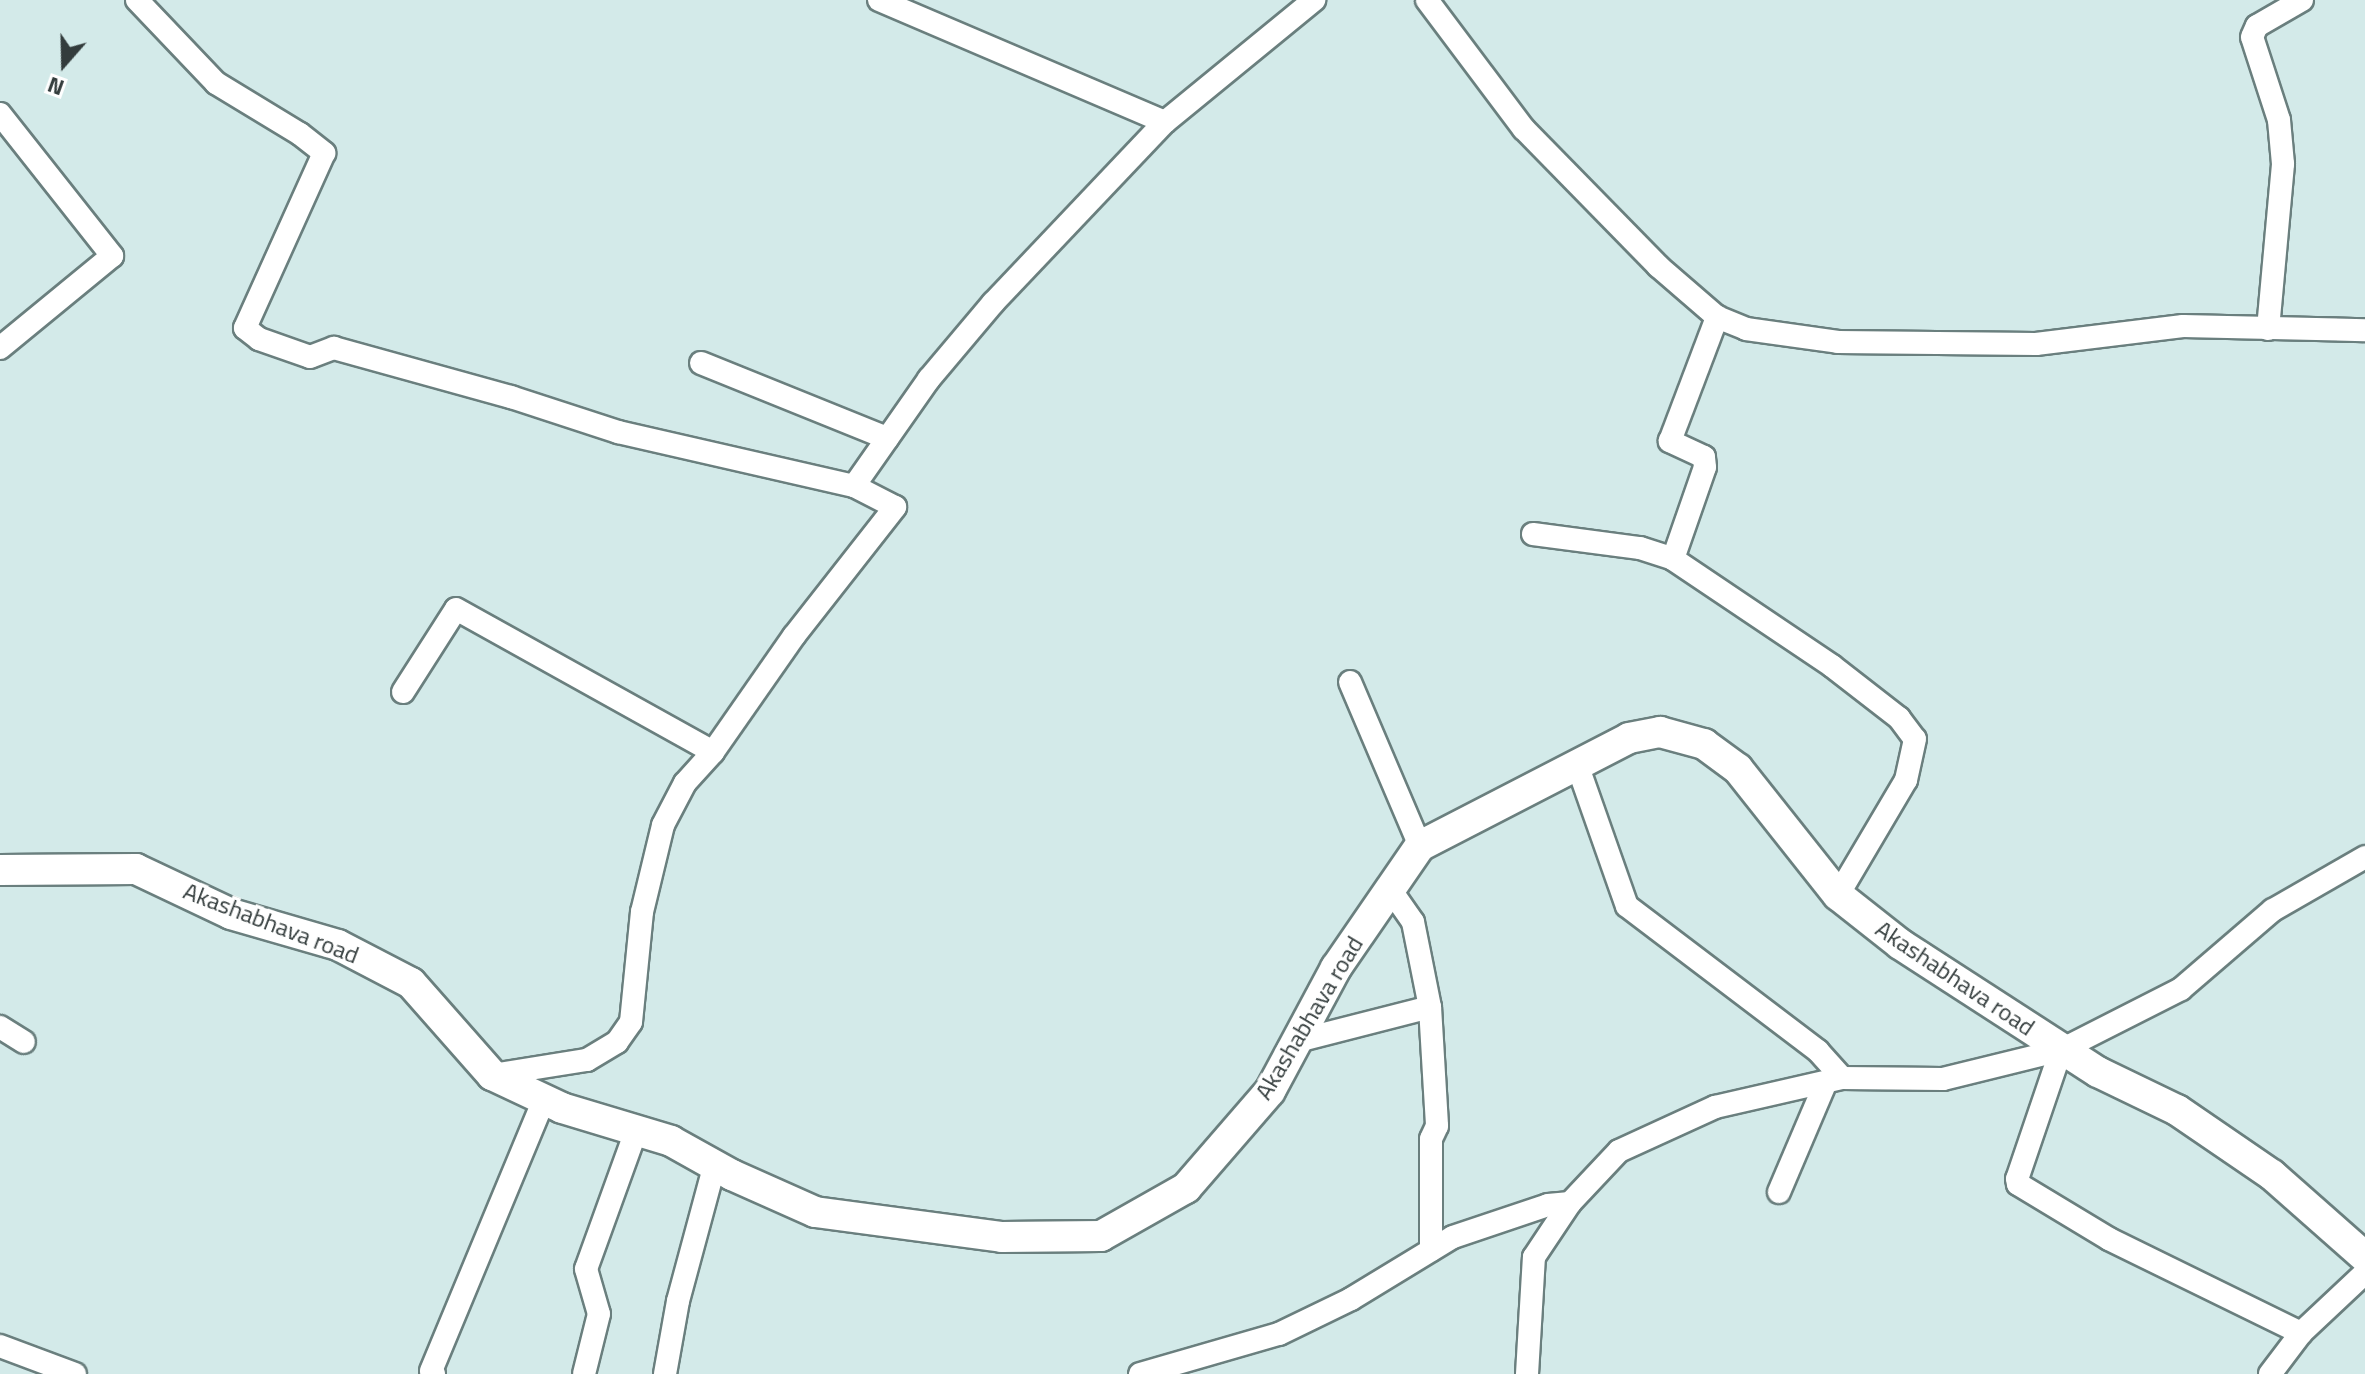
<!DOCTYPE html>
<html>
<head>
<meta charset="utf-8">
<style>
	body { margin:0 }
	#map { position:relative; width:2365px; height:1374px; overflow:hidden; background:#d3eae9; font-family:"Titillium Web",sans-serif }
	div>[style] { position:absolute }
	.roads { filter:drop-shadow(2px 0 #6a7f7e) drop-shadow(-2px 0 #6a7f7e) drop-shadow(0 2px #6a7f7e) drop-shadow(0 -2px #6a7f7e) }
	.street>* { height:22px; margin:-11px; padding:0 11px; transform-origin:11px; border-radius:11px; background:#fff }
	.secondary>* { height:30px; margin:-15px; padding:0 15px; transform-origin:15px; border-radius:15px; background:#fff }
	span { translate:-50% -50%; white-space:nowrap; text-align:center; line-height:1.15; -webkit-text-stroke:7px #fff; paint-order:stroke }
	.street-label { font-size:24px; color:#333c3c }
	.north { position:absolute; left:24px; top:24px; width:80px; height:80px; -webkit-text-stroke:6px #fff; paint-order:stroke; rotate:200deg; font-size:22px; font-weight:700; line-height:32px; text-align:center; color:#333c3c }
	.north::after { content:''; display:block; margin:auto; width:28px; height:36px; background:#333c3c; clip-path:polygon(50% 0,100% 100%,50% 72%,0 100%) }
</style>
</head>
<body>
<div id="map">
	<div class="roads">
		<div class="street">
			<div style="left:137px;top:0;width:115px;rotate:46.4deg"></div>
			<div style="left:216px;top:83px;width:98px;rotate:31.3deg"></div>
			<div style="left:300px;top:134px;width:31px;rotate:38deg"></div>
			<div style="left:324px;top:153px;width:192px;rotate:114.3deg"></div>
			<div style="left:245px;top:328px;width:18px;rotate:38deg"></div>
			<div style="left:259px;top:339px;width:54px;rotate:19.4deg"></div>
			<div style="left:310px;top:357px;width:26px;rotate:-21deg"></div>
			<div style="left:334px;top:348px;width:184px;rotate:15.5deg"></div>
			<div style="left:511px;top:397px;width:113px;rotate:18.1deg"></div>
			<div style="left:618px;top:432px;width:242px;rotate:12.9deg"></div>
			<div style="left:879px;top:0;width:311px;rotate:23.1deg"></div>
			<div style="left:1165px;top:122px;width:193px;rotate:-39.3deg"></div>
			<div style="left:1427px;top:0;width:161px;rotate:53.1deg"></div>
			<div style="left:1524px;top:129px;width:192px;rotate:45.6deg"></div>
			<div style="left:1658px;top:266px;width:78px;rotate:40.8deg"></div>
			<div style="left:1717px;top:317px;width:31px;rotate:22deg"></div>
			<div style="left:1746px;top:329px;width:93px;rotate:8deg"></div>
			<div style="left:1838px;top:342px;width:198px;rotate:0.6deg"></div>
			<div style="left:2036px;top:344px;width:148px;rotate:-7deg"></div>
			<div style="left:2183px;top:326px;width:182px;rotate:1.3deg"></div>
			<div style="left:0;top:114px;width:181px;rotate:51.7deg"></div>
			<div style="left:112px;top:256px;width:145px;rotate:140.6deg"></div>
			<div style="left:2268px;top:329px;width:166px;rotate:-84.8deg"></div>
			<div style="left:2283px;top:164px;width:44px;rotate:-95.2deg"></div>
			<div style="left:2279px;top:120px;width:87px;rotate:-108deg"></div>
			<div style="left:2252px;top:37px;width:12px;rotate:-66deg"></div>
			<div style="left:2257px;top:26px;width:52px;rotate:-30deg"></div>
			<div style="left:701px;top:363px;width:201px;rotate:22deg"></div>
			<div style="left:1533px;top:534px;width:108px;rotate:7.5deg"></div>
			<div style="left:1640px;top:548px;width:35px;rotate:18deg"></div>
			<div style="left:1673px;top:559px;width:192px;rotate:33.9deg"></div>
			<div style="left:1832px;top:666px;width:85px;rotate:37.8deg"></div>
			<div style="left:1899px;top:718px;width:26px;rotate:53deg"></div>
			<div style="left:1915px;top:739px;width:42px;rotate:102.4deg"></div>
			<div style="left:1906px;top:780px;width:134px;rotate:120.6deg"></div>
			<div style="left:1673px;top:559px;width:97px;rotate:-70.8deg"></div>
			<div style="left:1705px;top:467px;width:10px;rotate:-96deg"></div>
			<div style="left:1704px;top:457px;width:38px;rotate:-155deg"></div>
			<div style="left:1670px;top:441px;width:133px;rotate:-69.2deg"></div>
			<div style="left:1350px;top:682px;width:178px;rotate:66.9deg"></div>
			<div style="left:403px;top:692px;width:98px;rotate:-57.4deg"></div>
			<div style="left:456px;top:609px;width:294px;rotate:29.1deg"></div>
			<div style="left:1578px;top:767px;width:147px;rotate:70.6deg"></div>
			<div style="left:1627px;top:906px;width:240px;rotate:37.2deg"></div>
			<div style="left:1818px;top:1051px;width:36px;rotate:48deg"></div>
			<div style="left:1390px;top:889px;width:40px;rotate:55.1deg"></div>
			<div style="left:1413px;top:922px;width:87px;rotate:78.7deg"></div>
			<div style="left:1430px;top:1007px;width:119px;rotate:86.6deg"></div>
			<div style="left:1437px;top:1126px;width:14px;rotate:115deg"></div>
			<div style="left:1431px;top:1139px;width:111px;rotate:90deg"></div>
			<div style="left:0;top:1027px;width:28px;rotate:32deg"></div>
			<div style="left:1297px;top:1041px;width:137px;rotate:-14.3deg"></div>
			<div style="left:2061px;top:1050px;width:136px;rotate:108.8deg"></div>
			<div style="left:2017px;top:1179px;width:5px;rotate:79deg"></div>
			<div style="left:2018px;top:1184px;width:106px;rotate:31.1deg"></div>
			<div style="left:2109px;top:1239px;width:214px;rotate:26.1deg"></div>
			<div style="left:492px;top:1075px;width:96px;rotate:-9deg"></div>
			<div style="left:587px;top:1060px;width:35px;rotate:-31deg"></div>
			<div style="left:617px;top:1042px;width:24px;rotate:-55deg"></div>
			<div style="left:631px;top:1022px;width:111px;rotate:-84.3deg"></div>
			<div style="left:642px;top:912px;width:89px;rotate:-76.4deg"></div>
			<div style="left:663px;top:825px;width:47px;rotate:-62.4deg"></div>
			<div style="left:685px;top:783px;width:42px;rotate:-47.9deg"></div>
			<div style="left:713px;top:752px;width:141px;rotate:-55.1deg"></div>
			<div style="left:794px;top:636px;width:164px;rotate:-51.9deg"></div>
			<div style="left:895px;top:507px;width:46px;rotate:-152.9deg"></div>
			<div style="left:854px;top:486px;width:131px;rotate:-55deg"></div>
			<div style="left:929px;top:379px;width:99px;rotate:-49.9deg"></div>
			<div style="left:993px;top:303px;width:250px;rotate:-46.5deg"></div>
			<div style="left:1779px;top:1192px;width:117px;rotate:-66.9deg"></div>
			<div style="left:0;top:1346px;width:80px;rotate:20.5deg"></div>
			<div style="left:434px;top:1374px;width:4px;rotate:-135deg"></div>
			<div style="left:431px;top:1371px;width:294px;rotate:-67.4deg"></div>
			<div style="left:584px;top:1374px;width:62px;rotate:-76deg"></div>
			<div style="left:599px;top:1314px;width:47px;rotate:-106.1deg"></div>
			<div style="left:586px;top:1269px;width:150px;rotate:-70.1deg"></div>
			<div style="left:665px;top:1374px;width:74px;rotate:-79.9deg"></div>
			<div style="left:678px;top:1301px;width:142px;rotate:-74.9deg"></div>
			<div style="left:1140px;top:1374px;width:145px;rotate:-16.1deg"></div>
			<div style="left:1279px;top:1334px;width:80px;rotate:-25.9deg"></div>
			<div style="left:1351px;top:1299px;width:119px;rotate:-31.3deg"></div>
			<div style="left:1453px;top:1237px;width:100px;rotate:-18.6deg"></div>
			<div style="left:1548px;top:1205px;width:22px;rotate:-5deg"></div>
			<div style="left:1527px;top:1374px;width:117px;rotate:-86.6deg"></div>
			<div style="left:1534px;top:1257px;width:65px;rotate:-56.3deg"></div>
			<div style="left:1570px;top:1203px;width:71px;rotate:-46.7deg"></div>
			<div style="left:1619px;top:1151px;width:106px;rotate:-24.6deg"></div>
			<div style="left:1715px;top:1107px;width:130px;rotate:-12.9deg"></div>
			<div style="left:1842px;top:1078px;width:101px;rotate:0.6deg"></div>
			<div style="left:1943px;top:1079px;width:122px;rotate:-13.8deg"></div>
			<div style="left:2061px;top:1050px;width:135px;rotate:-26.9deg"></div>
			<div style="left:2181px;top:989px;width:121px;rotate:-40.7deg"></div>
			<div style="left:2273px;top:910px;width:106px;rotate:-29.9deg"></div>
			<div style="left:2270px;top:1374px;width:51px;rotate:-52.9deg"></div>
			<div style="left:2301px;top:1333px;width:88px;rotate:-43.2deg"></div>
		</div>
		<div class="secondary">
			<div style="left:0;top:870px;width:136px;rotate:-0.4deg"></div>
			<div style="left:136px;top:869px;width:105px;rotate:25.3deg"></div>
			<div style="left:231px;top:914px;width:111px;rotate:16.2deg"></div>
			<div style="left:338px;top:945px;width:82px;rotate:27.5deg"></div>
			<div style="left:411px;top:983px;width:123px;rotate:48.6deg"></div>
			<div style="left:492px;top:1075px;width:77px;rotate:25.2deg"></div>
			<div style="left:562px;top:1108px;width:114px;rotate:16.8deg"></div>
			<div style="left:671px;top:1141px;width:70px;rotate:29.1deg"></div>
			<div style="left:732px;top:1175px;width:91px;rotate:24deg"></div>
			<div style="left:815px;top:1212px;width:189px;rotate:7.6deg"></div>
			<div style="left:1002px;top:1237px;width:99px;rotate:-0.6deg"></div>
			<div style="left:1101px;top:1236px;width:98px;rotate:-29.5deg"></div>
			<div style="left:1186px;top:1188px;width:128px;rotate:-49.1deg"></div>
			<div style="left:1270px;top:1091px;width:140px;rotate:-61.8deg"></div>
			<div style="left:1336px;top:968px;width:148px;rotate:-55.5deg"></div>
			<div style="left:1420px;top:846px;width:235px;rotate:-27.3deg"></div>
			<div style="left:1629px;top:738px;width:32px;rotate:-11deg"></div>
			<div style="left:1660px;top:732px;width:46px;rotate:15.3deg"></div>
			<div style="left:1704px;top:744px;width:42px;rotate:36.3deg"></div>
			<div style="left:1738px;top:769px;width:161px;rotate:51.6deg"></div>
			<div style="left:1838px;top:895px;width:79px;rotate:38.3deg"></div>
			<div style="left:1900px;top:944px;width:236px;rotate:32.9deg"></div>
			<div style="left:2098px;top:1072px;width:88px;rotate:25.7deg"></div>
			<div style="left:2177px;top:1110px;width:115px;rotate:34.4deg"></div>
			<div style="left:2272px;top:1175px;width:124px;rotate:41.4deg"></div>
		</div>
	</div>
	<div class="street-label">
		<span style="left:271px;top:923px;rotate:21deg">Akashabhava road</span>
		<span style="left:1955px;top:978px;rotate:34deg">Akashabhava road</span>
		<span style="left:1309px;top:1018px;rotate:-59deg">Akashabhava road</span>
	</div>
	<div class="north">N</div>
</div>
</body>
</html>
